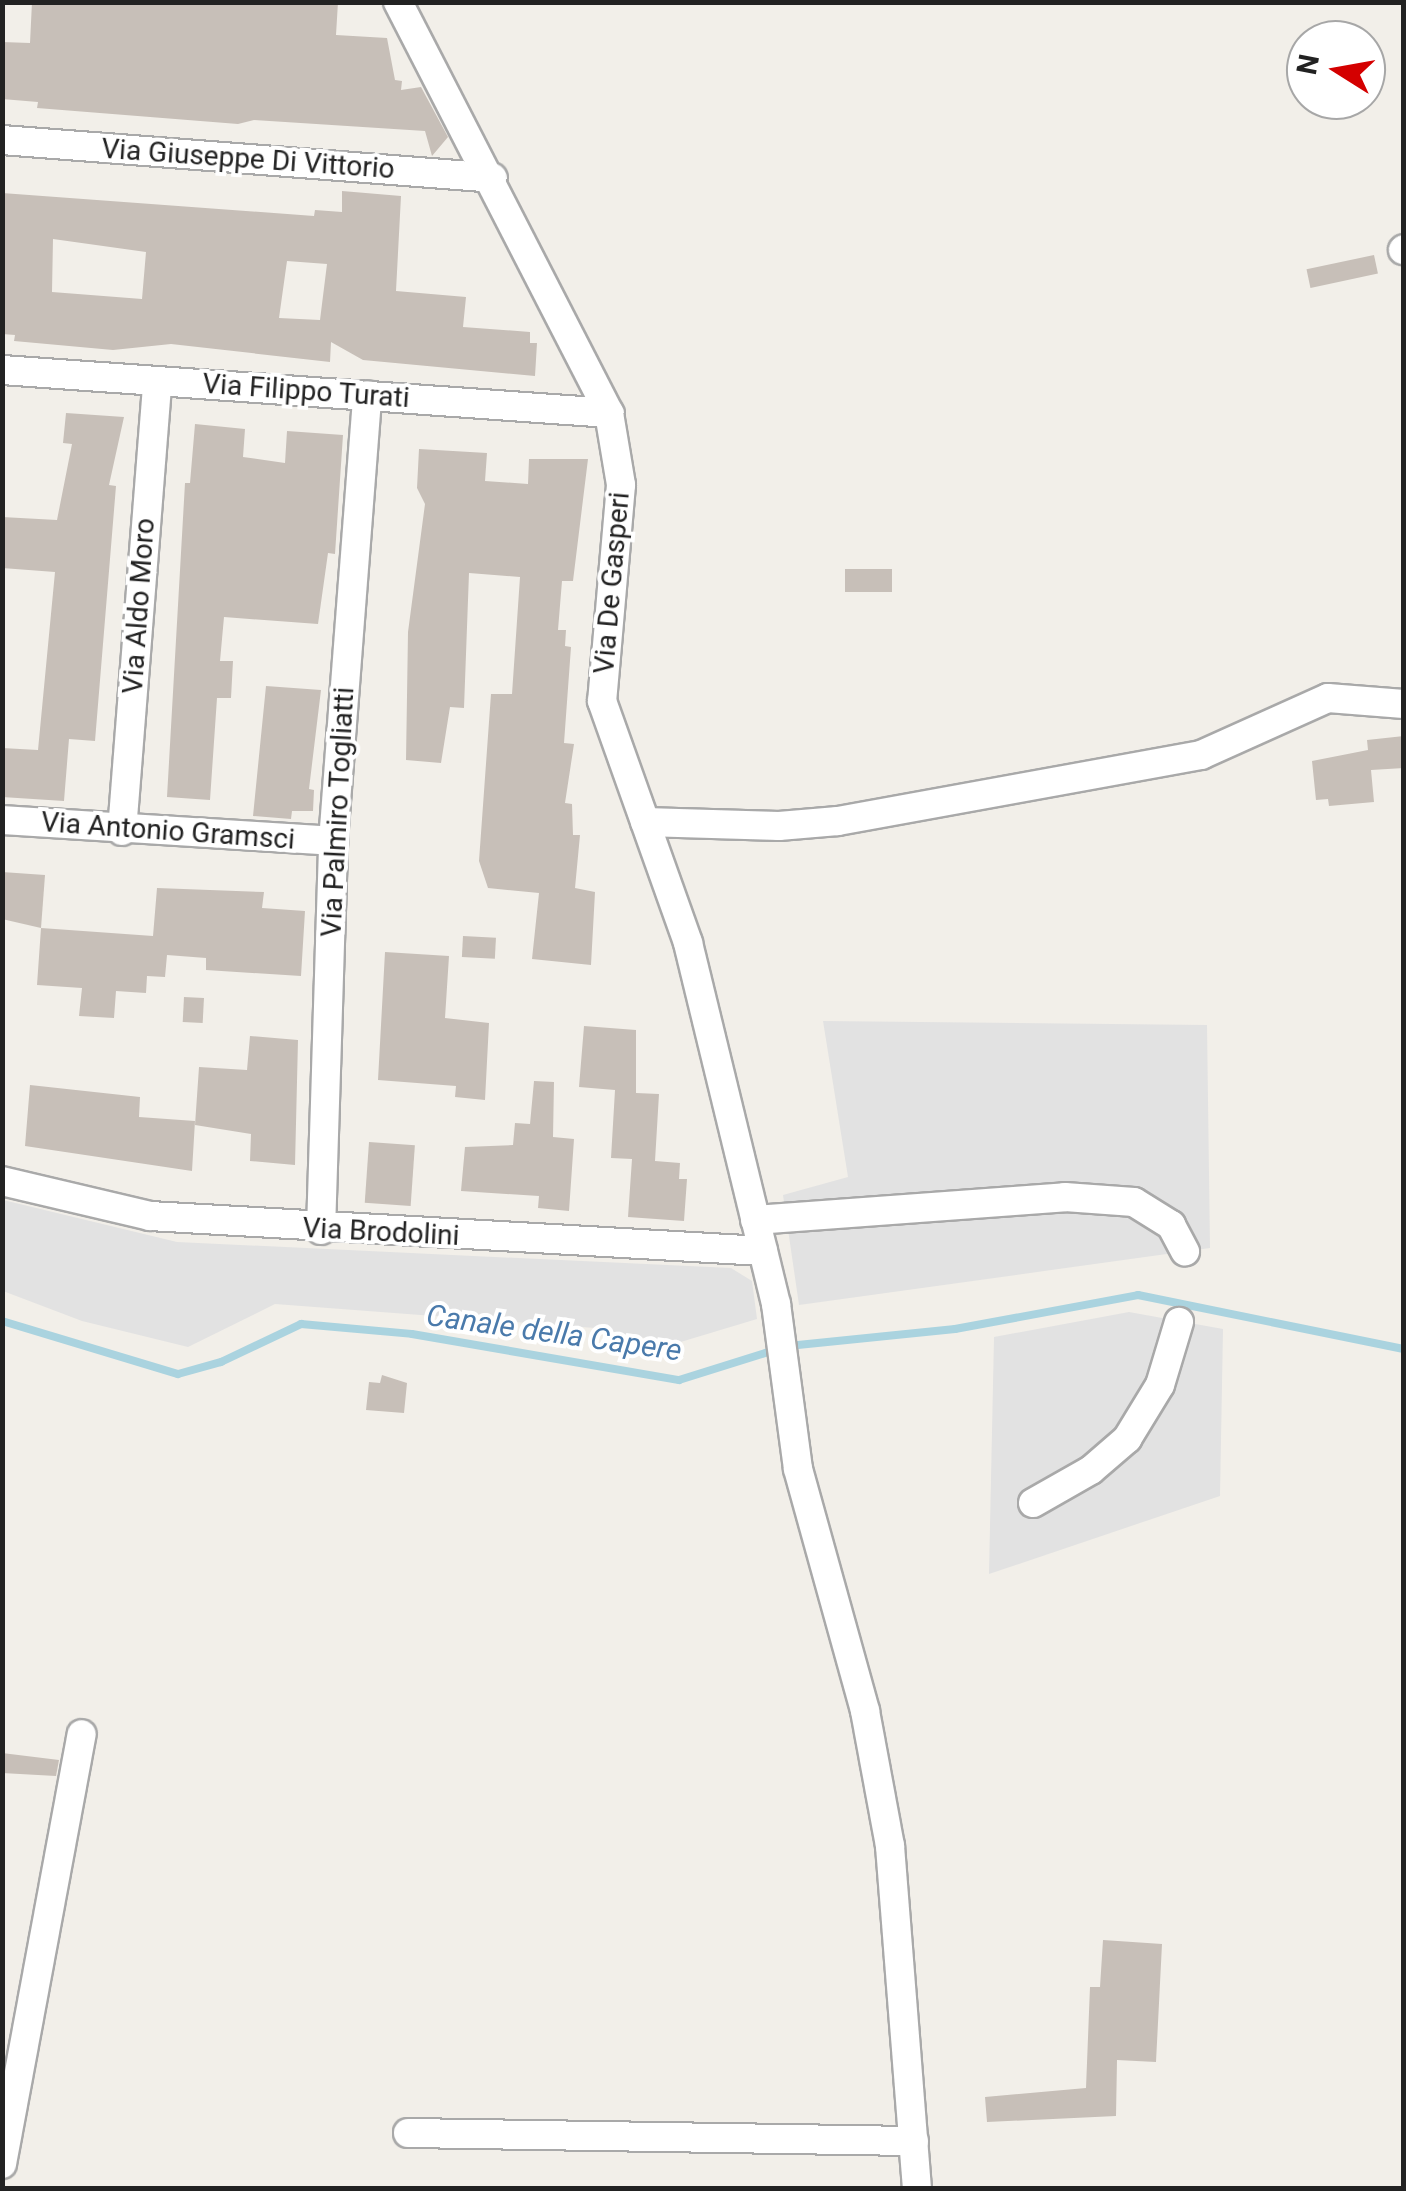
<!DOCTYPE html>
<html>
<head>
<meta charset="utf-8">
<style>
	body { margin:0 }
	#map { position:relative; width:1406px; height:2191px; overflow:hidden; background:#f2efe9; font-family:Roboto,sans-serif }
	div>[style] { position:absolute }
	.parking>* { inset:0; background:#e2e2e2 }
	.stream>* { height:8px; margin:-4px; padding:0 4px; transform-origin:4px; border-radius:4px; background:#aad3df }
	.building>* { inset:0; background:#c7bfb8; transform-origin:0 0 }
	.roads { filter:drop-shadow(2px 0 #a9a9a9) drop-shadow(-2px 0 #a9a9a9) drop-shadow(0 2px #a9a9a9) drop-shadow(0 -2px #a9a9a9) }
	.minor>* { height:28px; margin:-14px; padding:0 14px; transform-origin:14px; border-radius:14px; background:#fff }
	span { translate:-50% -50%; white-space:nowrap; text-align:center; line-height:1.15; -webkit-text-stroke:8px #fff; paint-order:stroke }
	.street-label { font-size:28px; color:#222 }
	.water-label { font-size:30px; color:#4a7aab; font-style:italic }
	.frame { position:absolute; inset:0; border:5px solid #222; pointer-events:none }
	.north { position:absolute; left:1286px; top:20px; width:100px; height:100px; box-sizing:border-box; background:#fff; border:2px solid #a7a7a7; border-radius:50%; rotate:281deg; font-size:28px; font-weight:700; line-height:40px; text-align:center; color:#222 }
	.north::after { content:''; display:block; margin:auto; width:35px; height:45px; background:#d40000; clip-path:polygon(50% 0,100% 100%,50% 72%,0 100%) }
</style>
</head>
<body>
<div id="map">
	<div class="parking">
		<div style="clip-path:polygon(823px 1021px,1207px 1025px,1210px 1248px,799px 1305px,783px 1195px,848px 1177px)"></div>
		<div style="clip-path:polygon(3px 1200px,177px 1242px,731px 1268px,752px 1281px,757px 1319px,674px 1344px,595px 1328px,275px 1304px,188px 1347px,82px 1321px,3px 1291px)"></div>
		<div style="clip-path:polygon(1129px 1312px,1223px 1329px,1220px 1496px,989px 1574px,994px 1337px)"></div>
	</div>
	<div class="stream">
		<div style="left:2px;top:1321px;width:184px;rotate:16.8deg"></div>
		<div style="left:178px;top:1374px;width:45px;rotate:-15.6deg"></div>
		<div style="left:221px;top:1362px;width:89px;rotate:-25.4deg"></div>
		<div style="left:301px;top:1324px;width:111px;rotate:5.1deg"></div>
		<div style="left:412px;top:1334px;width:271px;rotate:9.8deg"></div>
		<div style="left:679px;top:1380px;width:101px;rotate:-17.4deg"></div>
		<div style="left:788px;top:1346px;width:168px;rotate:-5.8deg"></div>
		<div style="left:955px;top:1329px;width:186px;rotate:-10.5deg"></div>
		<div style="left:1138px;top:1295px;width:271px;rotate:11.5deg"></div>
	</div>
	<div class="building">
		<div style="clip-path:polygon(32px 2px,338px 2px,336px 35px,387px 38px,395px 80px,402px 81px,401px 90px,421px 87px,448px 137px,432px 156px,425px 131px,254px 120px,238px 124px,37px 108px,38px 102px,2px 99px,2px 42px,30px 43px)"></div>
		<div style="clip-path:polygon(evenodd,342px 191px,401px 196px,396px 291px,466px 297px,463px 327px,530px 332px,530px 343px,537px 343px,535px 376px,363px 360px,331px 342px,330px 362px,171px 344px,113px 350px,14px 341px,15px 335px,2px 334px,2px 193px,314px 216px,315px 210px,342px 212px,342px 191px,53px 239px,146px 252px,142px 299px,52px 292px,53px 239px,342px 191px,287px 261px,327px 264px,320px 320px,279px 318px,287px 261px)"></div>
		<div style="left:1374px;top:255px;width:19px;height:69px;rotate:78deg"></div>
		<div style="clip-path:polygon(66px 413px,124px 417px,109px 485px,116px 486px,95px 741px,69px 739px,64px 801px,2px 797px,2px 748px,38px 750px,55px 572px,2px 568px,2px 517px,57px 520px,72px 444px,63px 443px)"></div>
		<div style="clip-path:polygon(195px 424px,245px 429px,243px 457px,285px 463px,287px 431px,343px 435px,335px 554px,328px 553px,318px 624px,224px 617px,220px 661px,233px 661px,231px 698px,217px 698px,210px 800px,167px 797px,185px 483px,190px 483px)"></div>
		<div style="clip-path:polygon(419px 449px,487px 453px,485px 481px,528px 484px,529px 459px,588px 459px,573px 581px,562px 581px,558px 630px,566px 630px,565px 646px,571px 647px,564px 743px,574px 744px,565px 803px,572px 804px,573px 835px,580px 835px,575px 888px,595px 892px,591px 965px,532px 959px,539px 893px,488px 888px,479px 861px,491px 694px,512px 694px,520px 577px,469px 573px,464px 708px,450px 707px,441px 763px,406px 760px,408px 632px,425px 504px,417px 488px)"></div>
		<div style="left:845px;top:569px;width:47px;height:23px"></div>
		<div style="clip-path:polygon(266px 686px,321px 690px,309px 789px,314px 790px,313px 811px,292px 811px,291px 819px,253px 816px)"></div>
		<div style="clip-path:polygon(1404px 736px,1404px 768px,1371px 770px,1374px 802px,1329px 806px,1328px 799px,1316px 800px,1312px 761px,1368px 750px,1367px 740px)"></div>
		<div style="clip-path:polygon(2px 872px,45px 875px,41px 928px,2px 919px)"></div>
		<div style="clip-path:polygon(157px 888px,264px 892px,262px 908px,305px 911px,301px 976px,206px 970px,206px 958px,167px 955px,165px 977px,147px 976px,146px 993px,116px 991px,114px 1018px,79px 1016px,82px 988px,37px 985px,41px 928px,153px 936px)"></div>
		<div style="left:463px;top:936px;width:33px;height:21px;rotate:3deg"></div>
		<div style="clip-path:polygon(385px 952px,449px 956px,445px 1018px,489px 1023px,485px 1100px,455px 1097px,456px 1086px,378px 1080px)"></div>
		<div style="left:184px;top:997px;width:20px;height:25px;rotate:3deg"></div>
		<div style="clip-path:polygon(584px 1026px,636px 1030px,636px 1093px,659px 1094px,655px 1161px,680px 1163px,679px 1179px,687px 1179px,684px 1221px,628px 1217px,632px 1159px,611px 1158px,615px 1090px,579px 1087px)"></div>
		<div style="clip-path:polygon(250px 1036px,298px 1040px,295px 1165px,250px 1161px,251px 1134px,195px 1125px,199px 1067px,247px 1070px)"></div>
		<div style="clip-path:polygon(534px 1081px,554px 1082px,553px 1137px,574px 1139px,569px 1211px,538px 1208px,539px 1196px,461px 1191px,465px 1147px,513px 1145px,515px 1123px,530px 1124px)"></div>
		<div style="clip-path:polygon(30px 1085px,140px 1097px,139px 1117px,195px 1121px,192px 1171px,25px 1146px)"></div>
		<div style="left:369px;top:1142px;width:46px;height:61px;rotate:4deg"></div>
		<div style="clip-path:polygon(382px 1375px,407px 1383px,404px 1413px,366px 1410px,369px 1382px,380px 1383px)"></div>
		<div style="clip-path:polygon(2px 1753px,59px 1760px,56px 1776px,2px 1773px)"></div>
		<div style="clip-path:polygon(1103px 1940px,1162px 1944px,1156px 2062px,1117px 2060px,1116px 2116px,987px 2122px,985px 2097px,1086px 2088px,1090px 1987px,1100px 1987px)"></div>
	</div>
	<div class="roads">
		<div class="minor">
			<div style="left:398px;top:2px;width:462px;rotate:62.8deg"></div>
			<div style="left:609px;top:413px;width:73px;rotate:80.5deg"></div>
			<div style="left:621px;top:485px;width:217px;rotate:95deg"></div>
			<div style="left:602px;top:701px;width:257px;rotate:70.4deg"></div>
			<div style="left:688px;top:943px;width:372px;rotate:76.3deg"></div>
			<div style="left:776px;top:1304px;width:166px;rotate:82.4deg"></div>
			<div style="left:798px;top:1469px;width:251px;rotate:74.5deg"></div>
			<div style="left:865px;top:1711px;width:137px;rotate:79.5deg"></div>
			<div style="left:890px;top:1846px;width:343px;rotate:85.5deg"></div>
			<div style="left:2px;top:140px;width:492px;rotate:4.4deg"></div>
			<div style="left:1403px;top:250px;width:1px;rotate:-45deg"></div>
			<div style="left:2px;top:370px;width:609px;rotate:4.05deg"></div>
			<div style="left:2px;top:820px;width:332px;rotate:3.6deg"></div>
			<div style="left:645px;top:822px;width:134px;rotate:1.7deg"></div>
			<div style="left:779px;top:826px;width:59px;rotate:-4.8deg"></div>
			<div style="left:838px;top:821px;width:369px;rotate:-10.3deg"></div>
			<div style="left:1201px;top:755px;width:139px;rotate:-24.2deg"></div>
			<div style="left:1328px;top:698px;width:76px;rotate:4.5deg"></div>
			<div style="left:122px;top:831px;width:450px;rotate:-85.5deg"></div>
			<div style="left:2px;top:1181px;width:152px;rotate:13.3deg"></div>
			<div style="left:150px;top:1216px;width:614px;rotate:3.27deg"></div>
			<div style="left:755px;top:1220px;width:311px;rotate:-4.2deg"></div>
			<div style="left:1065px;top:1197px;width:69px;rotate:4.1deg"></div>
			<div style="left:1134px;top:1202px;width:44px;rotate:31.9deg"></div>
			<div style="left:1171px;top:1225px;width:30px;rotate:62deg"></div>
			<div style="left:321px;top:1230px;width:389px;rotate:-88.2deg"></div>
			<div style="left:333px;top:841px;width:447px;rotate:-85.6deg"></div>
			<div style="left:1033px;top:1503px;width:67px;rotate:-29.6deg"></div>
			<div style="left:1091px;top:1470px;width:48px;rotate:-40.7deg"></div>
			<div style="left:1127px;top:1439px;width:63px;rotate:-58.6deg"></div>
			<div style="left:1160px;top:1385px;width:66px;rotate:-73.2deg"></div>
			<div style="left:408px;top:2133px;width:506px;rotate:0.91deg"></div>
			<div style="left:2px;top:2164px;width:437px;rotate:-79.5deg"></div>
		</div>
	</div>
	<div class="street-label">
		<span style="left:248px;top:159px;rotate:4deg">Via Giuseppe Di Vittorio</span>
		<span style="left:306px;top:391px;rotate:4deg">Via Filippo Turati</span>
		<span style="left:612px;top:583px;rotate:-85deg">Via De Gasperi</span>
		<span style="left:139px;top:606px;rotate:-86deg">Via Aldo Moro</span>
		<span style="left:338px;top:812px;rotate:-87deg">Via Palmiro Togliatti</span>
		<span style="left:168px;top:831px;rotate:4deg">Via Antonio Gramsci</span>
		<span style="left:381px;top:1232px;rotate:3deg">Via Brodolini</span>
	</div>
	<div class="water-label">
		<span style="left:554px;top:1333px;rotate:8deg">Canale della Capere</span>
	</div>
	<div class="frame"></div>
	<div class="north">N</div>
</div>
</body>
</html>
